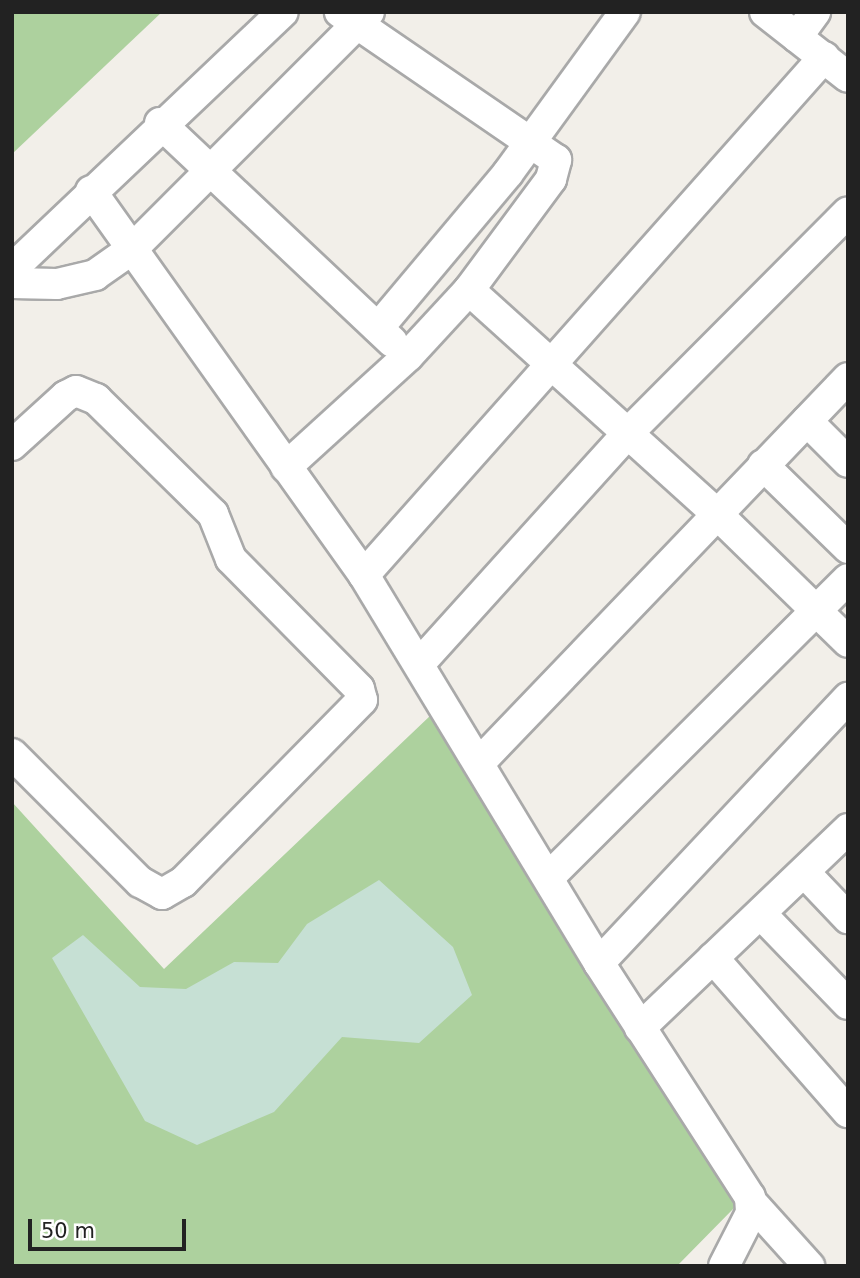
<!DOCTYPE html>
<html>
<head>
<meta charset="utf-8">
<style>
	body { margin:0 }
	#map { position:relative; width:860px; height:1278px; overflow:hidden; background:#f2efe9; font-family:"DejaVu Sans",sans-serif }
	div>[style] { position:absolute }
	.forest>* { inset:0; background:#add19e }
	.wetland>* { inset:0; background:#c6e0d4 }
	.roads { filter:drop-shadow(2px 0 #a9a9a9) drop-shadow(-2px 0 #a9a9a9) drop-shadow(0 2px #a9a9a9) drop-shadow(0 -2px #a9a9a9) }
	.minor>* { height:30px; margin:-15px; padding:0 15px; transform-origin:15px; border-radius:15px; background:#fff }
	span { translate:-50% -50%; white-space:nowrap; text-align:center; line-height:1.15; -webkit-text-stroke:7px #fff; paint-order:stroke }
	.frame { position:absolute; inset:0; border:14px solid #222; pointer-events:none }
	.scale { position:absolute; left:28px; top:1219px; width:158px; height:32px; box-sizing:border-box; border:4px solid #222; border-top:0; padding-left:9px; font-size:21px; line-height:24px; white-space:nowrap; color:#222; -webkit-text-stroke:5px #fff; paint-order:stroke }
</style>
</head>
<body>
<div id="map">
	<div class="forest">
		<div style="clip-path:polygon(12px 12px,162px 12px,12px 154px)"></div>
		<div style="clip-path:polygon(431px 715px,736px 1206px,677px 1266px,12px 1266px,12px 802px,164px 969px)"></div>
	</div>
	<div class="wetland">
		<div style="clip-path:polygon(379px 880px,453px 947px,472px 995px,419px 1043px,342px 1037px,274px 1112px,197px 1145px,145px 1121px,52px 958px,83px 935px,140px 987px,186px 989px,234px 962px,278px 963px,307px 924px)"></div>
	</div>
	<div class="roads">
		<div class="minor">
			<div style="left:765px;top:12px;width:105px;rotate:38.1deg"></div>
			<div style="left:797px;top:37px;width:31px;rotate:-54deg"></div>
			<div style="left:160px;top:123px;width:319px;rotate:43.3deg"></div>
			<div style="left:91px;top:191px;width:471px;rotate:54.6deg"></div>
			<div style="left:364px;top:575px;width:454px;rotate:58.8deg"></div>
			<div style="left:599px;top:963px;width:278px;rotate:57.2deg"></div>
			<div style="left:750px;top:1197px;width:16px;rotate:86deg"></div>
			<div style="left:751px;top:1213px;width:59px;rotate:117deg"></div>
			<div style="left:12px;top:269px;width:373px;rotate:-43.5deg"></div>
			<div style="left:12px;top:283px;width:45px;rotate:1.3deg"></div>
			<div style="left:57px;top:284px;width:39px;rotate:-13deg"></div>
			<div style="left:95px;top:275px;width:45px;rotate:-35.1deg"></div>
			<div style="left:132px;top:249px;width:335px;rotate:-45deg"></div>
			<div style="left:469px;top:290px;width:334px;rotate:42.1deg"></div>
			<div style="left:717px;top:514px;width:183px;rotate:44.3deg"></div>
			<div style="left:378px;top:328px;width:202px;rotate:-50deg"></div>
			<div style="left:508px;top:173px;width:199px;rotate:-54deg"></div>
			<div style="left:807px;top:421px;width:58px;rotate:45deg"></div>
			<div style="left:12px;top:445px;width:73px;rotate:-42.2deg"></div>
			<div style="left:66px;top:396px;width:11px;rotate:-27deg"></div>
			<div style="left:76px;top:391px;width:22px;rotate:22deg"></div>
			<div style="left:96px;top:399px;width:164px;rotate:44.5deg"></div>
			<div style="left:213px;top:514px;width:48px;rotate:68.2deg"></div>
			<div style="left:231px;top:559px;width:182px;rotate:45.4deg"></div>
			<div style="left:359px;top:689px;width:11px;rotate:75deg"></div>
			<div style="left:362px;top:700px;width:255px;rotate:134.5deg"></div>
			<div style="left:183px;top:882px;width:24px;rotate:150deg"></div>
			<div style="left:162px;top:894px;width:25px;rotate:-151deg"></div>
			<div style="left:140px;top:882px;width:181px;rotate:-135deg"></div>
			<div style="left:763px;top:465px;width:119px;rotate:44.3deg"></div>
			<div style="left:286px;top:467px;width:165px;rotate:-42.3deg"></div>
			<div style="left:408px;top:356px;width:90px;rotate:-47.3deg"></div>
			<div style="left:469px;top:290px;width:138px;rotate:-53.5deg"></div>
			<div style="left:551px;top:179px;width:20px;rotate:-75deg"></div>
			<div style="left:556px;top:160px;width:262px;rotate:-145.6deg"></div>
			<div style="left:364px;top:575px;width:693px;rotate:-48.39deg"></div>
			<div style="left:421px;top:662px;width:310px;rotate:-47.9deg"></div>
			<div style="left:629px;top:432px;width:310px;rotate:-45.1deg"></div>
			<div style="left:481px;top:761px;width:530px;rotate:-46.22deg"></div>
			<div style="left:804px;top:872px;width:64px;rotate:46.3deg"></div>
			<div style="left:551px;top:875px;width:419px;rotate:-44.9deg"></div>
			<div style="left:761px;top:914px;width:125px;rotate:46deg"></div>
			<div style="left:713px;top:958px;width:205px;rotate:48.8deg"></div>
			<div style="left:599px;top:963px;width:364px;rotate:-46.8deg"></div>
			<div style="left:640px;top:1028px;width:288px;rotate:-43.7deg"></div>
			<div style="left:753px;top:1204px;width:84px;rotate:47.9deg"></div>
		</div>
	</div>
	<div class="frame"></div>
	<div class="scale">50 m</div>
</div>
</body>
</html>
